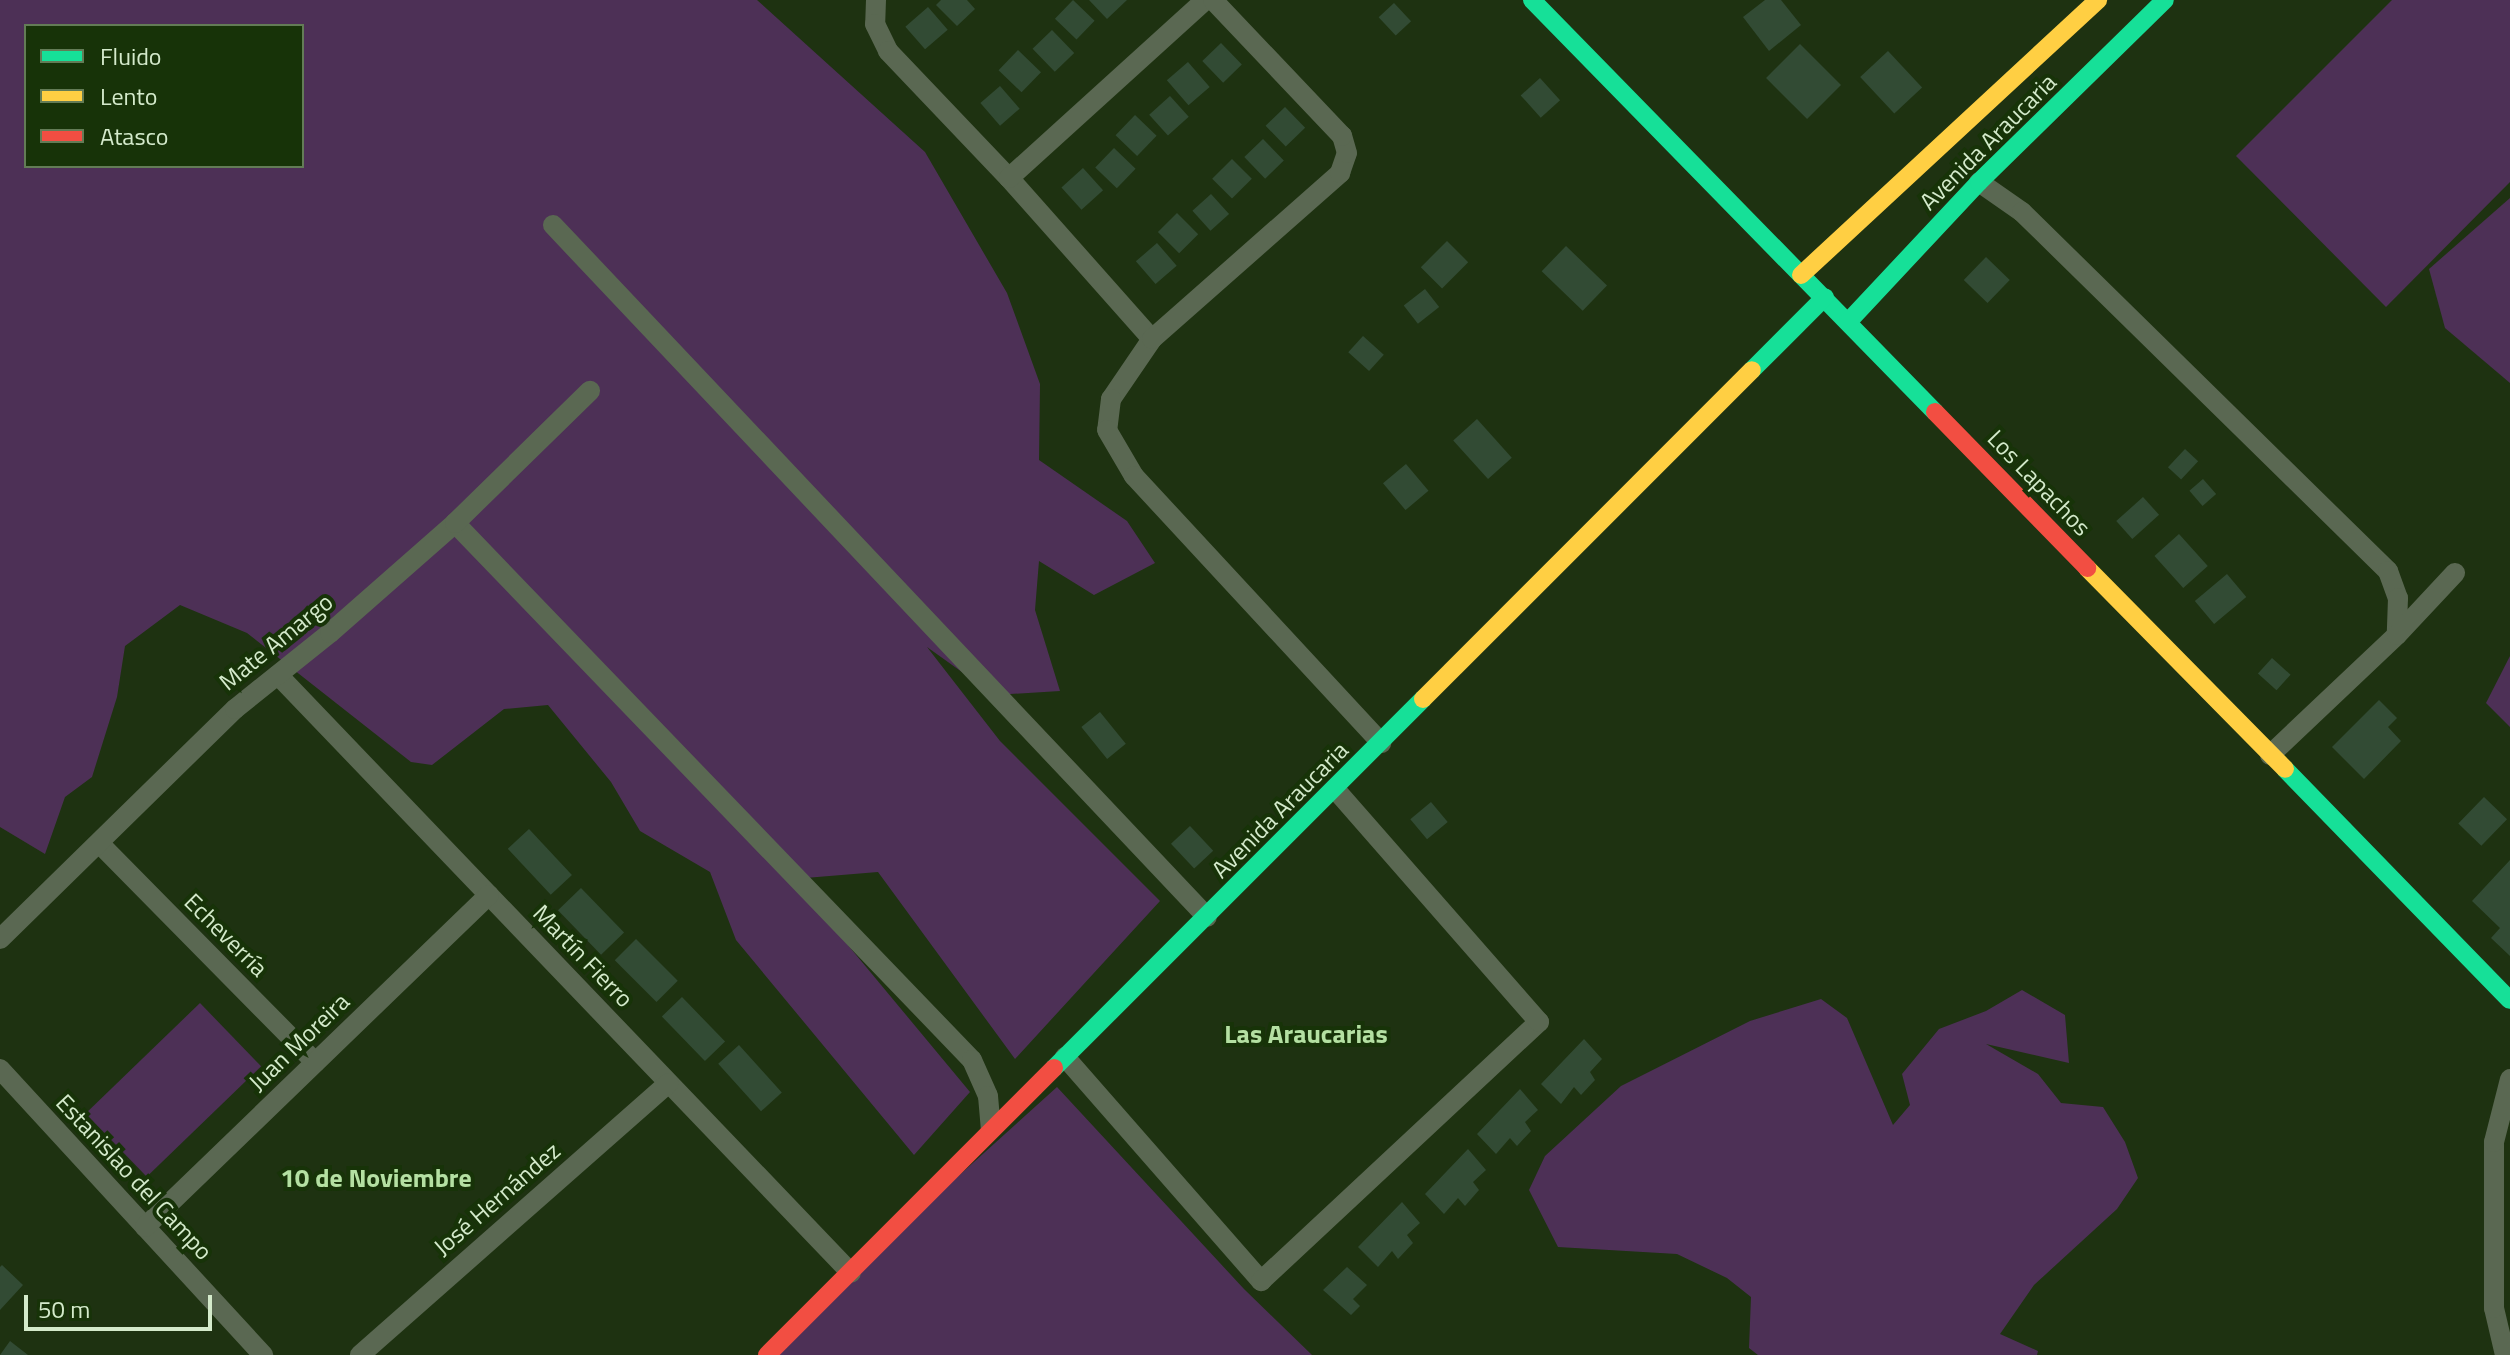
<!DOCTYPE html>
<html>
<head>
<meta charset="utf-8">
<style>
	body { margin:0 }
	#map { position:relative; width:2510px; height:1355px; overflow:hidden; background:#1e3211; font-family:"Titillium Web",sans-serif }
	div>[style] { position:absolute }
	.green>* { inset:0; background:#4d3056; transform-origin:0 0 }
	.building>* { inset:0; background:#324b34; transform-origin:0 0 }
	.street>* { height:20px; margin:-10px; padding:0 10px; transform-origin:10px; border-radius:10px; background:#5a6852 }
	.fast>* { height:18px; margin:-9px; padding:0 9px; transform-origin:9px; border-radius:9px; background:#16e098 }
	.slow>* { height:18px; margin:-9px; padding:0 9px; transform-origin:9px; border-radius:9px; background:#ffcf43 }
	.jam>* { height:18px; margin:-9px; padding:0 9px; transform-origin:9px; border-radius:9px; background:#f24e42 }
	span { translate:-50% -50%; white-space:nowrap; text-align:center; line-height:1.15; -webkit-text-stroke:8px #173308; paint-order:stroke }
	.street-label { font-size:24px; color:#d4eacb }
	.neighbourhood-label { font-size:26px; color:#b4e0a2; font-weight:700 }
	.legend { position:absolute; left:24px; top:24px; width:280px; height:144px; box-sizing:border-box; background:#173308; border:2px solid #637c56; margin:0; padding:10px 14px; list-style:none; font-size:24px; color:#d4eacb }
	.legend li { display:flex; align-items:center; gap:16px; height:40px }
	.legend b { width:40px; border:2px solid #637c56 }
	.scale { position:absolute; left:24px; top:1295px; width:188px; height:36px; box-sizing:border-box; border:4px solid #d4eacb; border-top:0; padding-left:10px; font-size:24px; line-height:28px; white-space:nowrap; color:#d4eacb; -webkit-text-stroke:6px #173308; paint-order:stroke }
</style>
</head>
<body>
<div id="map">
	<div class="green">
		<div style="clip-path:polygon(evenodd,0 0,757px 0,925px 152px,1007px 293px,1040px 384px,1039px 460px,1127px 521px,1155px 563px,1094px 595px,1039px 561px,1035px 610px,1060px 691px,994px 695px,927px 647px,1000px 741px,1160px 901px,1015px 1059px,878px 872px,793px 879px,970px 1092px,914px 1155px,736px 940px,710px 872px,640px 831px,611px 782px,548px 705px,504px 709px,432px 765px,411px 762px,247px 633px,180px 605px,125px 646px,117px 697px,92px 777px,65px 797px,45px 854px,0 827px,0 0,26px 26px,302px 26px,302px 166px,26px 166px,26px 26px)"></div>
		<div style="clip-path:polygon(2392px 0,2510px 0,2510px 182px,2386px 307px,2236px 156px)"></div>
		<div style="clip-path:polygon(2510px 198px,2510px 383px,2445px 328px,2429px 269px)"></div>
		<div style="clip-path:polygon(2510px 656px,2510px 727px,2486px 703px)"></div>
		<div style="clip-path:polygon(2022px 990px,2065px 1015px,2069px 1063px,1986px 1044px,2038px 1074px,2061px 1103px,2103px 1107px,2125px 1142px,2138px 1178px,2117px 1209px,2034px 1285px,2000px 1334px,2038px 1351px,2037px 1355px,1758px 1355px,1749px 1348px,1751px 1297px,1727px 1278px,1677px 1254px,1558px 1247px,1529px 1190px,1545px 1156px,1621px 1086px,1750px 1021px,1821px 999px,1847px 1018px,1893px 1125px,1910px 1105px,1902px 1074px,1939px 1029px,1986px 1011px)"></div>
		<div style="left:200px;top:1003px;width:88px;height:159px;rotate:46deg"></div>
		<div style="clip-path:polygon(1057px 1087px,1244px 1289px,1312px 1355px,772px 1355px,851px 1273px)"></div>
	</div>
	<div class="building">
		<div style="clip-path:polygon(941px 0,967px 0,975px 9px,957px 26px,936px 5px)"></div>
		<div style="left:1073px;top:0;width:30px;height:26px;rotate:44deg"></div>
		<div style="clip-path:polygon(1089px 0,1127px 0,1107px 19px)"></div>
		<div style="clip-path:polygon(1765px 0,1781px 0,1801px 25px,1769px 51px,1743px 17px)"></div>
		<div style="left:1394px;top:3px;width:25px;height:21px;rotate:47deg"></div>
		<div style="left:928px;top:7px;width:30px;height:30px;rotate:49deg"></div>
		<div style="left:1052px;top:30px;width:32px;height:27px;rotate:46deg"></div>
		<div style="left:1221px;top:43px;width:30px;height:26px;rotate:46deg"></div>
		<div style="left:1800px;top:44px;width:58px;height:48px;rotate:45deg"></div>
		<div style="left:1018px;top:50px;width:32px;height:28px;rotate:44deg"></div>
		<div style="left:1888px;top:51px;width:50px;height:38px;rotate:47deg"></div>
		<div style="left:1188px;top:62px;width:33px;height:28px;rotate:49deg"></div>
		<div style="left:1540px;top:78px;width:30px;height:26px;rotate:48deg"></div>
		<div style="left:1000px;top:86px;width:30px;height:26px;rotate:49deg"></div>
		<div style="left:1170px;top:96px;width:28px;height:28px;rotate:48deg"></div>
		<div style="left:1285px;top:107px;width:29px;height:27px;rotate:46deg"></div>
		<div style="left:1135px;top:115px;width:30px;height:28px;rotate:44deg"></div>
		<div style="left:1263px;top:139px;width:30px;height:26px;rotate:46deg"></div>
		<div style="left:1114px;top:148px;width:30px;height:27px;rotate:44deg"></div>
		<div style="left:1232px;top:159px;width:28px;height:28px;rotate:45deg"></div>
		<div style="left:1083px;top:168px;width:30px;height:29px;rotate:48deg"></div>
		<div style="left:1211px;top:194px;width:27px;height:25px;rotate:48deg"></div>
		<div style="left:1177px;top:213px;width:30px;height:27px;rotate:45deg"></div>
		<div style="left:1447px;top:241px;width:30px;height:37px;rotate:45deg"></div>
		<div style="left:1157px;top:243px;width:30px;height:28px;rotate:49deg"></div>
		<div style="left:1566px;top:246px;width:57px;height:35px;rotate:44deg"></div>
		<div style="left:1986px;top:257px;width:33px;height:32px;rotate:44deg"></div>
		<div style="left:1425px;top:289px;width:23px;height:27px;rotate:52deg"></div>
		<div style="left:1363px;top:336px;width:28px;height:22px;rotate:42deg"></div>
		<div style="left:1477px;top:419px;width:52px;height:32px;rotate:48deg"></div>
		<div style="left:2185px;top:449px;width:18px;height:25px;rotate:43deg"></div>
		<div style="left:1406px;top:464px;width:35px;height:30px;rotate:50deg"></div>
		<div style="left:2203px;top:479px;width:20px;height:18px;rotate:49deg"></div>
		<div style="left:2143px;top:497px;width:24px;height:36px;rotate:48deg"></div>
		<div style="left:2179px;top:534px;width:43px;height:33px;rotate:48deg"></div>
		<div style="left:2227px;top:574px;width:30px;height:42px;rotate:50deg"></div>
		<div style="left:2272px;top:658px;width:25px;height:21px;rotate:42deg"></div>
		<div style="clip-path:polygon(2379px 700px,2397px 718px,2388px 727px,2401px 741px,2364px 779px,2332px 747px)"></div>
		<div style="left:1100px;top:712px;width:41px;height:24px;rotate:51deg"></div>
		<div style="left:2484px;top:797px;width:32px;height:37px;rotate:44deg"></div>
		<div style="left:1431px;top:802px;width:26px;height:27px;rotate:50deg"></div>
		<div style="left:1190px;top:826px;width:34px;height:26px;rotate:47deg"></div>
		<div style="left:529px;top:829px;width:63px;height:29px;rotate:47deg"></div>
		<div style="clip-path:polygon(2510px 860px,2510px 956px,2491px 938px,2500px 928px,2472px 901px)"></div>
		<div style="left:581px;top:888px;width:62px;height:32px;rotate:46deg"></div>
		<div style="left:636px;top:939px;width:59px;height:30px;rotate:45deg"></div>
		<div style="left:682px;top:997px;width:62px;height:28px;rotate:46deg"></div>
		<div style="clip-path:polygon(1584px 1039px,1602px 1059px,1590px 1072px,1595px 1080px,1581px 1095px,1574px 1087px,1561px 1104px,1541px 1084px)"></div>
		<div style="left:739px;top:1045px;width:64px;height:28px;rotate:48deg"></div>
		<div style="clip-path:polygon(1520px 1089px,1538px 1110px,1525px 1122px,1531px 1131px,1517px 1146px,1510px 1138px,1496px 1154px,1477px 1134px)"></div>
		<div style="clip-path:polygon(1468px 1149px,1486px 1170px,1473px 1182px,1479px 1190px,1465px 1206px,1458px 1198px,1444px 1214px,1425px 1194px)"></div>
		<div style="clip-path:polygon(1402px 1202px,1420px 1223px,1407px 1235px,1413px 1243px,1398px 1259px,1392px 1251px,1378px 1267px,1358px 1247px)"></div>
		<div style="clip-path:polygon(2px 1265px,23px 1285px,0 1310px,0 1267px)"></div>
		<div style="clip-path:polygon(1347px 1267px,1367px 1285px,1353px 1299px,1360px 1306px,1351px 1315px,1323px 1290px)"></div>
		<div style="clip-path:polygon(10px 1341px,28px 1355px,0 1355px)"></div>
	</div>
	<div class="street">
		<div style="left:876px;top:0;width:24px;rotate:92deg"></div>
		<div style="left:875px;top:24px;width:30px;rotate:64deg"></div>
		<div style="left:888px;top:51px;width:175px;rotate:46.4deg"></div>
		<div style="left:1009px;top:178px;width:215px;rotate:48.4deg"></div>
		<div style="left:1152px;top:339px;width:73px;rotate:124.3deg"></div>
		<div style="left:1111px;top:399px;width:31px;rotate:97deg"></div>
		<div style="left:1107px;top:430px;width:53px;rotate:59.6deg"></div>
		<div style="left:1134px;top:476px;width:364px;rotate:47.2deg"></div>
		<div style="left:1009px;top:178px;width:265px;rotate:-42.2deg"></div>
		<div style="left:1979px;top:182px;width:52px;rotate:34.9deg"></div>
		<div style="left:2022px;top:212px;width:513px;rotate:44.45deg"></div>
		<div style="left:2388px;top:571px;width:29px;rotate:70deg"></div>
		<div style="left:2398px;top:598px;width:37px;rotate:92deg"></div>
		<div style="left:553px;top:225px;width:952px;rotate:46.62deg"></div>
		<div style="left:1152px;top:339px;width:251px;rotate:-41.4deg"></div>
		<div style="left:1340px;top:173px;width:21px;rotate:-71deg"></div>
		<div style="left:1347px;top:153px;width:18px;rotate:-106deg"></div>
		<div style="left:1342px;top:136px;width:187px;rotate:-133.5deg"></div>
		<div style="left:455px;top:523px;width:745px;rotate:46.09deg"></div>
		<div style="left:972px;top:1060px;width:39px;rotate:66deg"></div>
		<div style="left:988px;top:1096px;width:32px;rotate:85deg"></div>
		<div style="left:278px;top:675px;width:828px;rotate:46.22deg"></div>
		<div style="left:2270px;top:755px;width:175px;rotate:-43.4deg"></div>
		<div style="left:2397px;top:635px;width:85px;rotate:-46.9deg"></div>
		<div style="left:99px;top:843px;width:308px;rotate:45.4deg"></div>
		<div style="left:0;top:939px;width:329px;rotate:-44.4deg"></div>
		<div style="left:235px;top:709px;width:122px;rotate:-38.7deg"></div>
		<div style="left:330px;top:633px;width:167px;rotate:-41.3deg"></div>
		<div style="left:455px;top:523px;width:189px;rotate:-44.4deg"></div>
		<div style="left:1065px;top:1057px;width:298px;rotate:48.8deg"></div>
		<div style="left:1261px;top:1281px;width:380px;rotate:-43deg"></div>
		<div style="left:1539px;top:1022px;width:310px;rotate:-131.2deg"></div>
		<div style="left:0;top:1069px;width:389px;rotate:47.4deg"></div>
		<div style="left:145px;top:1227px;width:478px;rotate:-44deg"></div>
		<div style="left:360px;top:1355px;width:411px;rotate:-41.4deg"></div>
		<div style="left:2505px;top:1355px;width:48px;rotate:-103.2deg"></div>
		<div style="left:2494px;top:1308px;width:166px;rotate:-90deg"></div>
		<div style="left:2494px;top:1142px;width:65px;rotate:-75.7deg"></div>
	</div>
	<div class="fast">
		<div style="left:1532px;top:0;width:576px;rotate:45.63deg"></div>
		<div style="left:1848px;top:322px;width:192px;rotate:-46.9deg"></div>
		<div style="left:1979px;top:182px;width:260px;rotate:-44.4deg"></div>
		<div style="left:1752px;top:370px;width:103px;rotate:-45deg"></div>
		<div style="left:2285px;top:769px;width:322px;rotate:45.8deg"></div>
		<div style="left:1054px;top:1068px;width:522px;rotate:-45deg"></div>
	</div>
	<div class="slow">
		<div style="left:1801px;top:275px;width:405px;rotate:-42.8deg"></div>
		<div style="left:2087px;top:568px;width:282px;rotate:45.4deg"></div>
		<div style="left:1423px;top:699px;width:465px;rotate:-45deg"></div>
	</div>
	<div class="jam">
		<div style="left:1935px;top:412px;width:218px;rotate:45.7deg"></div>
		<div style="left:767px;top:1355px;width:406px;rotate:-45deg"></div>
	</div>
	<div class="street-label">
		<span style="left:1988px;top:142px;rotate:-45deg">Avenida Araucaria</span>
		<span style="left:2039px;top:483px;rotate:46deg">Los Lapachos</span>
		<span style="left:276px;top:642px;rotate:-39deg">Mate Amargo</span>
		<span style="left:1280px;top:810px;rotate:-45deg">Avenida Araucaria</span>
		<span style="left:226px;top:935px;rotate:45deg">Echeverría</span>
		<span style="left:583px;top:956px;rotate:46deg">Martín Fierro</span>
		<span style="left:299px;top:1042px;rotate:-44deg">Juan Moreira</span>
		<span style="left:134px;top:1177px;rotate:47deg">Estanislao del Campo</span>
		<span style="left:497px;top:1199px;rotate:-41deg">José Hernández</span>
	</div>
	<div class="neighbourhood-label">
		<span style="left:1306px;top:1034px">Las Araucarias</span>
		<span style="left:376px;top:1178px">10 de Noviembre</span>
	</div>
	<ul class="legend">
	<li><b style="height:10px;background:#16e098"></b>Fluido</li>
	<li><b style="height:10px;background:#ffcf43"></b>Lento</li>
	<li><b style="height:10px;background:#f24e42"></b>Atasco</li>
	</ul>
	<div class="scale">50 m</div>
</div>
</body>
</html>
